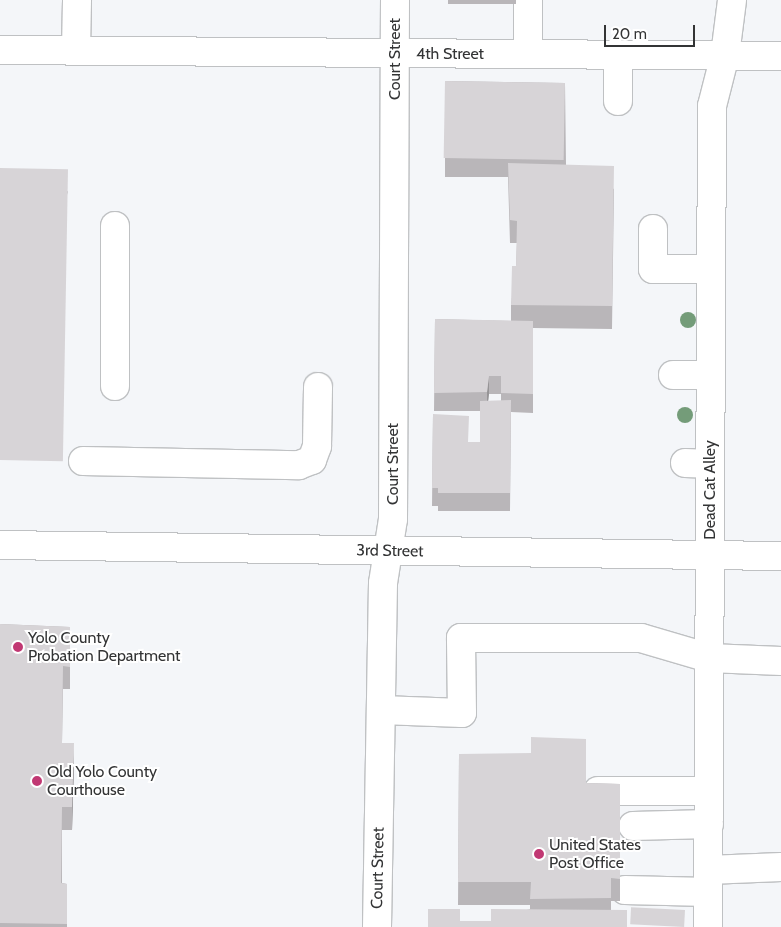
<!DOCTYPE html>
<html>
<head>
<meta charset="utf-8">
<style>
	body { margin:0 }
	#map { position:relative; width:781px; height:927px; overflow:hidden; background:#f4f6f9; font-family:Cabin,sans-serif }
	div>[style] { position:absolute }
	.roads { filter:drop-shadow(1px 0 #bfc1c3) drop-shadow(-1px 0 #bfc1c3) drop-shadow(0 1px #bfc1c3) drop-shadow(0 -1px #bfc1c3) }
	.minor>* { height:28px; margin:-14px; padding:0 14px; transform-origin:14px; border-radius:14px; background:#fff }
	.trees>* { width:16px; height:16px; margin:-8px; border-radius:50%; background:#749c79 }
	.wall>* { inset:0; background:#b9b6b9; transform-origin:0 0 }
	.shaded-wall>* { inset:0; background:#969496 }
	.building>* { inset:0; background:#d7d4d7; transform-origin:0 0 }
	.dots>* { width:14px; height:14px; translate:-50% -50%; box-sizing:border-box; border:2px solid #fff; border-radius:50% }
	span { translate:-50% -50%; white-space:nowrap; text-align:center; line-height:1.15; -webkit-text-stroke:4px #fff; paint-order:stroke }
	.street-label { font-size:16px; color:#333435 }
	.poi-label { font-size:16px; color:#333435 }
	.left { translate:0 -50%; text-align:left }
	.scale { position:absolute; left:604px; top:25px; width:91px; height:22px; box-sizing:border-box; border:2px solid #333435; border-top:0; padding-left:6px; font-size:15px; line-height:18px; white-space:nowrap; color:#333435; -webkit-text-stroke:4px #fff; paint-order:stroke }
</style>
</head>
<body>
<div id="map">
	<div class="roads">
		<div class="minor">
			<div style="left:528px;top:0;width:54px;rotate:90deg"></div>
			<div style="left:76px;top:49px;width:49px;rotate:-88.8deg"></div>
			<div style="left:0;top:50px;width:781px;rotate:0.44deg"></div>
			<div style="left:618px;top:54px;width:47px;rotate:90deg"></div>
			<div style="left:653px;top:229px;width:40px;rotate:90deg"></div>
			<div style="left:653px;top:269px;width:58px"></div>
			<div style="left:673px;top:375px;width:37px"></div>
			<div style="left:115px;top:386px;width:160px;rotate:-90deg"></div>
			<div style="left:83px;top:461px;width:216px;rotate:1.1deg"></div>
			<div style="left:299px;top:465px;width:14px;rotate:-21deg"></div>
			<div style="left:312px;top:460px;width:15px;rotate:-70deg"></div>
			<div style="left:317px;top:446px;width:59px;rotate:-89deg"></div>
			<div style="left:685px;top:463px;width:25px;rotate:2deg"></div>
			<div style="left:0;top:545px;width:781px;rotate:0.81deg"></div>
			<div style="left:381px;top:710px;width:81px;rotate:2.1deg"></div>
			<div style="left:462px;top:713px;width:75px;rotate:-90.8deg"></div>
			<div style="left:461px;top:638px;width:180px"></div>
			<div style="left:641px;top:638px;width:71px;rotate:16.4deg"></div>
			<div style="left:709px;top:658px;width:72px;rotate:2.4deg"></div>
			<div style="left:598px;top:791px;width:111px"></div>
			<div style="left:633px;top:826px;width:76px;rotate:-1.5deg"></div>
			<div style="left:708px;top:870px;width:73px;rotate:-2.4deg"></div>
			<div style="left:625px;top:890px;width:83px;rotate:1.4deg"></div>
			<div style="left:377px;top:927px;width:344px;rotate:-89deg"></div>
			<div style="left:383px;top:583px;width:65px;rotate:-81.1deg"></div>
			<div style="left:393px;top:519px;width:519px;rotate:-89.78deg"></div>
			<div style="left:708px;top:927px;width:821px;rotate:-89.72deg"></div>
			<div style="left:712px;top:106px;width:53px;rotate:-75.7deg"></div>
			<div style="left:725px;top:55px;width:55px;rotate:-82.7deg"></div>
		</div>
	</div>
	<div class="trees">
		<div style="left:688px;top:320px"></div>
		<div style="left:685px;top:415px"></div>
	</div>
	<div class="wall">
		<div style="left:448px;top:0;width:68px;height:4px"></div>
		<div style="clip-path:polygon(evenodd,445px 81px,565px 83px,566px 165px,614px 189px,612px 329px,533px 328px,533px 413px,511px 412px,510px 511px,438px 511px,438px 506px,432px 506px,433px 414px,468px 442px,480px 442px,480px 411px,434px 411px,435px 319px,511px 321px,511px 305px,516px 266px,517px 243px,510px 243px,508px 177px,445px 177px,445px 81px,489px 394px,501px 394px,501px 401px,488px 401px,489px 394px)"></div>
		<div style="left:0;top:168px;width:72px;height:314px;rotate:19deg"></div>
		<div style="clip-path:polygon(0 624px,70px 627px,70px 689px,63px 689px,62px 743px,74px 766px,72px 830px,62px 830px,62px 883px,67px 884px,67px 927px,0 927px)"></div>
		<div style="clip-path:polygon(459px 754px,586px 783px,620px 784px,620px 901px,611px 901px,611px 910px,627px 927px,460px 921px,491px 921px,530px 909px,530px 905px,458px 905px)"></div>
	</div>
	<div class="shaded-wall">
		<div style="clip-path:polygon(489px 376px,489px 394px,487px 411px,487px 392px)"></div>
		<div style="clip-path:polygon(74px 743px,74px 766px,72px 830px,72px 807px)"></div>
	</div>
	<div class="building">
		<div style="left:445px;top:81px;width:120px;height:77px;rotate:1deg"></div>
		<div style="clip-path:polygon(508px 163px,614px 166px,612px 306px,511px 305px,512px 266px,516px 266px,517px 221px,510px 220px)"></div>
		<div style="left:0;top:168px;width:68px;height:292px;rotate:1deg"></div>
		<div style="clip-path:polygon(435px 319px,533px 321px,533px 394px,501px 393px,501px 376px,489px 376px,487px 392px,434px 393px)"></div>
		<div style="clip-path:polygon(511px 400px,510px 493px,438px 493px,438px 488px,432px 488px,433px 414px,469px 416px,468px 442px,480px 442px,480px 401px)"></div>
		<div style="clip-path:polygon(0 624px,70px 627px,70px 667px,63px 666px,62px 743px,74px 743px,72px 807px,62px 807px,61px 883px,67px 884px,67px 924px,0 923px)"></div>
		<div style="clip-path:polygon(531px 737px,586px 739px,586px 783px,620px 784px,620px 879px,611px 878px,611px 898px,530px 899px,531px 882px,458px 882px,459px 754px,531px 753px)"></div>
		<div style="clip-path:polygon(428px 909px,460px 909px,460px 921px,491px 921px,491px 909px,627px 910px,627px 927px,428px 927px)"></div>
		<div style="left:685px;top:910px;width:17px;height:54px;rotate:93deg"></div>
	</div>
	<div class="dots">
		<div style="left:18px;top:647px;background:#c13873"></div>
		<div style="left:37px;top:781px;background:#c13873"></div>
		<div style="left:539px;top:854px;background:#c13873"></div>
	</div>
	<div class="street-label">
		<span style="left:450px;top:54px">4th Street</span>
		<span style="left:395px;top:59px;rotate:-90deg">Court Street</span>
		<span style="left:393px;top:464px;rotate:-90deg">Court Street</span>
		<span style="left:710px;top:490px;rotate:-90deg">Dead Cat Alley</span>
		<span style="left:390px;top:551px;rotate:1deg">3rd Street</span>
		<span style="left:378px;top:868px;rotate:-89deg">Court Street</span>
	</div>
	<div class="poi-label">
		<span class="left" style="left:28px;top:647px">Yolo County<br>Probation Department</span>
		<span class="left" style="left:47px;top:781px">Old Yolo County<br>Courthouse</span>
		<span class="left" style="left:549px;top:854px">United States<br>Post Office</span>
	</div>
	<div class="scale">20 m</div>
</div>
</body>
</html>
